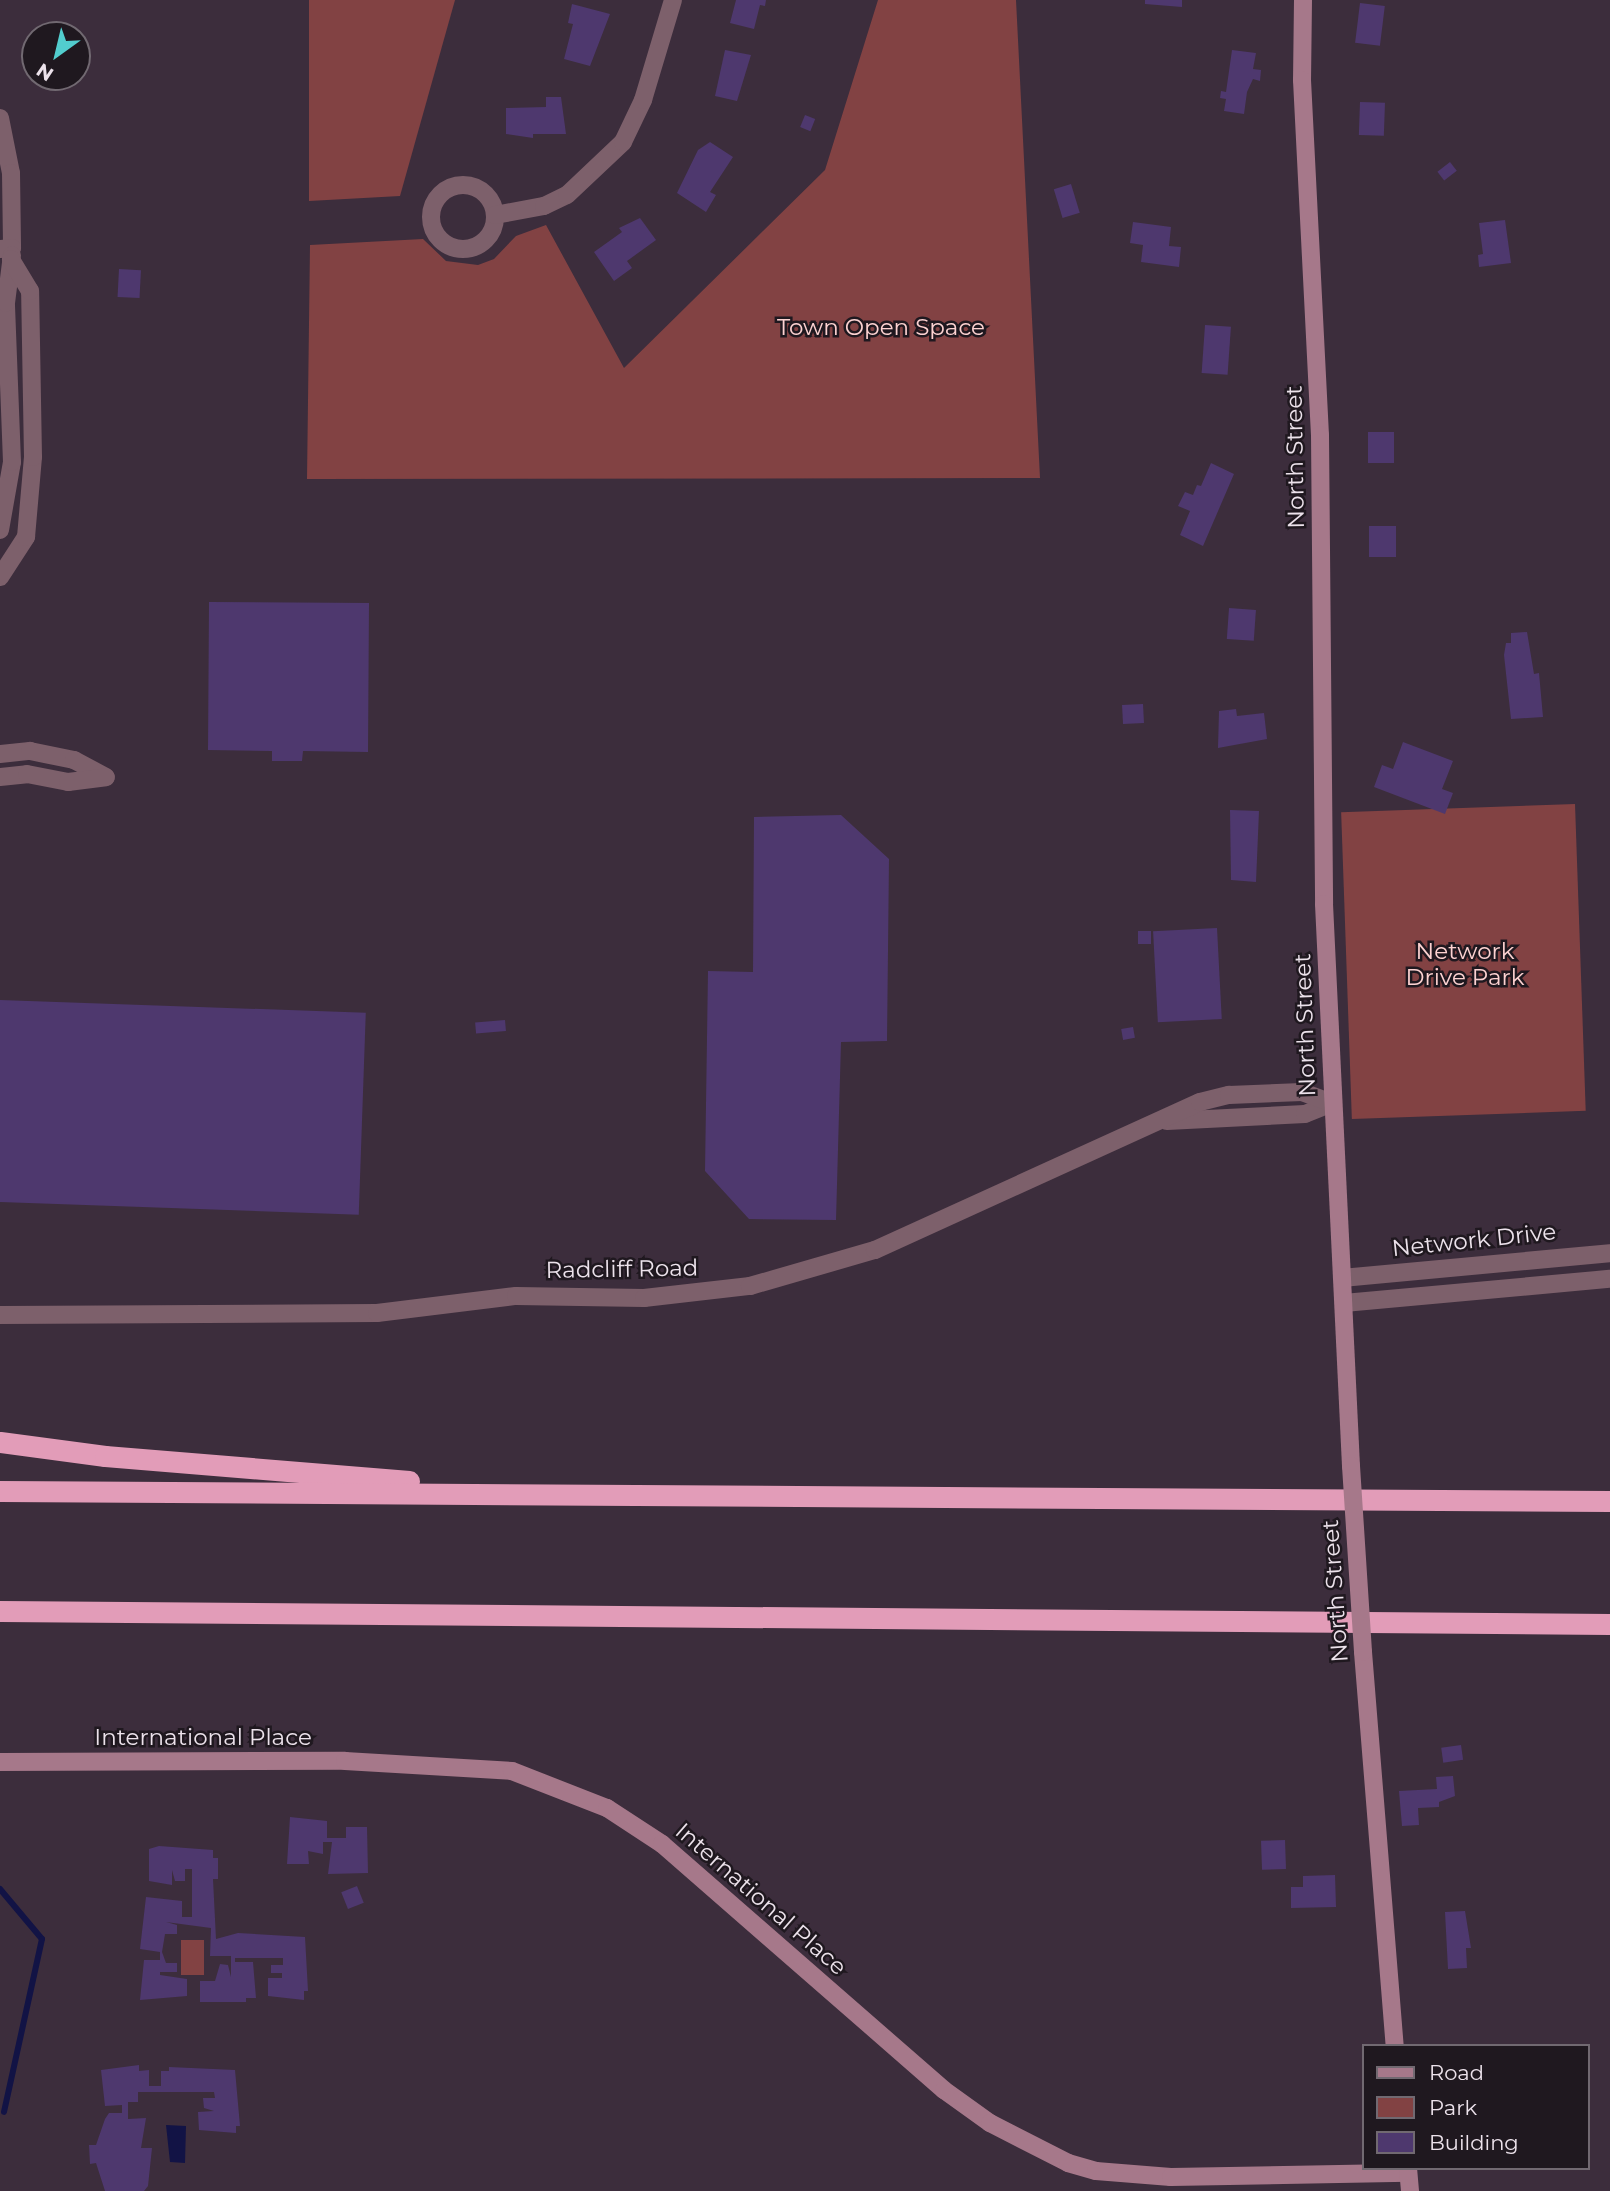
<!DOCTYPE html>
<html>
<head>
<meta charset="utf-8">
<style>
	body { margin:0 }
	#map { position:relative; width:1610px; height:2191px; overflow:hidden; background:#3c2d3c; font-family:Montserrat,sans-serif }
	div>[style] { position:absolute }
	.green>* { inset:0; background:#824243; transform-origin:0 0 }
	.water>* { inset:0; background:#121345 }
	.stream>* { height:6px; margin:-3px; padding:0 3px; transform-origin:3px; border-radius:3px; background:#121345 }
	.building>* { inset:0; background:#4e386e; transform-origin:0 0 }
	.minor>* { height:18px; margin:-9px; padding:0 9px; transform-origin:9px; border-radius:9px; background:#7d606b }
	.minor>.ring { margin:-9px; padding:0; box-sizing:content-box; background:none; border:18px solid #7d606b; border-radius:50% }
	.secondary>* { height:18px; margin:-9px; padding:0 9px; transform-origin:9px; border-radius:9px; background:#a6788a }
	.motorway>* { height:21px; margin:-10.5px; padding:0 10.5px; transform-origin:10.5px; border-radius:10.5px; background:#e29cb8 }
	.secondary-bridge>* { height:18px; margin:-9px; padding:0 9px; transform-origin:9px; border-radius:9px; background:#a6788a }
	span { translate:-50% -50%; white-space:nowrap; text-align:center; line-height:1.15; -webkit-text-stroke:5px #1f181f; paint-order:stroke }
	.park-label { font-size:23px; color:#fdd2d1 }
	.street-label { font-size:23px; color:#ece2eb }
	.legend { position:absolute; left:1362px; top:2044px; width:228px; height:126px; box-sizing:border-box; background:#1f181f; border:2px solid #716971; margin:0; padding:9px 12px; list-style:none; font-size:21px; color:#ece2eb }
	.legend li { display:flex; align-items:center; gap:14px; height:35px }
	.legend b { width:35px; border:2px solid #716971 }
	.north { position:absolute; left:21px; top:21px; width:70px; height:70px; box-sizing:border-box; background:#1f181f; border:2px solid #716971; border-radius:50%; rotate:214deg; font-size:19px; font-weight:700; line-height:28px; text-align:center; color:#ece2eb }
	.north::after { content:''; display:block; margin:auto; width:24px; height:32px; background:#52cdce; clip-path:polygon(50% 0,100% 100%,50% 72%,0 100%) }
</style>
</head>
<body>
<div id="map">
	<div class="green">
		<div style="clip-path:polygon(309px 0,455px 0,400px 196px,309px 201px)"></div>
		<div style="clip-path:polygon(878px 0,1016px 0,1040px 478px,307px 479px,310px 245px,423px 239px,446px 261px,478px 265px,494px 259px,516px 236px,546px 225px,624px 368px,825px 170px)"></div>
		<div style="left:1575px;top:804px;width:307px;height:234px;rotate:88deg"></div>
		<div style="left:181px;top:1940px;width:23px;height:35px"></div>
	</div>
	<div class="water">
		<div style="clip-path:polygon(166px 2125px,186px 2126px,185px 2163px,170px 2162px)"></div>
	</div>
	<div class="stream">
		<div style="left:0;top:1889px;width:65px;rotate:50deg"></div>
		<div style="left:42px;top:1939px;width:177px;rotate:102.4deg"></div>
	</div>
	<div class="building">
		<div style="clip-path:polygon(736px 0,766px 0,765px 6px,760px 5px,754px 29px,730px 23px)"></div>
		<div style="clip-path:polygon(1145px 0,1182px 0,1182px 7px,1145px 4px)"></div>
		<div style="left:1360px;top:3px;width:25px;height:40px;rotate:7deg"></div>
		<div style="clip-path:polygon(572px 4px,610px 14px,590px 66px,564px 59px,573px 24px,568px 23px)"></div>
		<div style="clip-path:polygon(725px 50px,751px 55px,737px 101px,715px 96px)"></div>
		<div style="clip-path:polygon(1232px 50px,1256px 53px,1253px 69px,1261px 70px,1260px 81px,1253px 79px,1247px 92px,1244px 114px,1224px 111px,1226px 99px,1220px 98px,1221px 91px,1226px 92px)"></div>
		<div style="clip-path:polygon(546px 97px,561px 97px,566px 134px,533px 134px,533px 138px,506px 134px,506px 108px,546px 107px)"></div>
		<div style="left:1360px;top:102px;width:25px;height:33px;rotate:2deg"></div>
		<div style="left:805px;top:115px;width:11px;height:13px;rotate:22deg"></div>
		<div style="clip-path:polygon(710px 142px,733px 157px,710px 192px,716px 195px,706px 212px,677px 193px,698px 150px)"></div>
		<div style="left:1450px;top:162px;width:11px;height:16px;rotate:52deg"></div>
		<div style="left:1071px;top:184px;width:30px;height:18px;rotate:73deg"></div>
		<div style="clip-path:polygon(640px 218px,656px 240px,627px 261px,632px 268px,614px 281px,594px 252px,622px 232px,619px 228px)"></div>
		<div style="clip-path:polygon(1505px 220px,1511px 263px,1479px 267px,1478px 255px,1483px 254px,1479px 223px)"></div>
		<div style="clip-path:polygon(1133px 222px,1171px 227px,1169px 246px,1181px 247px,1179px 267px,1141px 262px,1143px 245px,1130px 243px)"></div>
		<div style="left:119px;top:269px;width:22px;height:28px;rotate:3deg"></div>
		<div style="left:1205px;top:325px;width:26px;height:48px;rotate:4deg"></div>
		<div style="left:1368px;top:432px;width:26px;height:31px"></div>
		<div style="clip-path:polygon(1211px 463px,1234px 474px,1203px 546px,1180px 535px,1190px 511px,1178px 506px,1185px 492px,1193px 495px,1197px 485px,1201px 486px)"></div>
		<div style="left:1369px;top:526px;width:27px;height:31px"></div>
		<div style="clip-path:polygon(209px 602px,369px 603px,368px 752px,303px 751px,302px 761px,272px 761px,272px 751px,208px 750px)"></div>
		<div style="left:1229px;top:608px;width:27px;height:31px;rotate:4deg"></div>
		<div style="clip-path:polygon(1527px 632px,1534px 674px,1539px 673px,1543px 717px,1511px 719px,1504px 655px,1506px 643px,1511px 643px,1511px 633px)"></div>
		<div style="left:1143px;top:704px;width:19px;height:21px;rotate:87deg"></div>
		<div style="clip-path:polygon(1236px 709px,1237px 716px,1264px 713px,1267px 739px,1218px 748px,1219px 711px)"></div>
		<div style="clip-path:polygon(1403px 742px,1453px 761px,1442px 789px,1453px 793px,1445px 814px,1374px 787px,1382px 765px,1393px 769px)"></div>
		<div style="clip-path:polygon(1230px 810px,1259px 811px,1256px 882px,1231px 880px)"></div>
		<div style="clip-path:polygon(841px 815px,889px 859px,887px 1041px,841px 1042px,836px 1220px,749px 1219px,705px 1171px,708px 971px,753px 972px,754px 817px)"></div>
		<div style="left:1217px;top:928px;width:91px;height:64px;rotate:87deg"></div>
		<div style="left:1151px;top:931px;width:13px;height:13px;rotate:90deg"></div>
		<div style="left:0;top:1000px;width:366px;height:202px;rotate:2deg"></div>
		<div style="left:505px;top:1020px;width:11px;height:30px;rotate:85deg"></div>
		<div style="left:1133px;top:1027px;width:11px;height:12px;rotate:80deg"></div>
		<div style="left:1461px;top:1745px;width:15px;height:20px;rotate:82deg"></div>
		<div style="clip-path:polygon(1453px 1776px,1455px 1796px,1439px 1802px,1439px 1807px,1418px 1808px,1419px 1825px,1402px 1826px,1399px 1791px,1437px 1789px,1436px 1777px)"></div>
		<div style="clip-path:polygon(290px 1817px,327px 1821px,327px 1838px,346px 1838px,346px 1827px,367px 1827px,368px 1873px,328px 1874px,332px 1842px,323px 1842px,323px 1854px,308px 1851px,309px 1864px,287px 1864px)"></div>
		<div style="left:1285px;top:1840px;width:29px;height:24px;rotate:88deg"></div>
		<div style="clip-path:polygon(159px 1846px,213px 1850px,213px 1858px,218px 1858px,218px 1879px,213px 1879px,216px 1939px,238px 1933px,305px 1937px,308px 1991px,304px 1991px,304px 2000px,268px 1996px,268px 1978px,282px 1978px,282px 1973px,271px 1973px,271px 1965px,283px 1965px,283px 1958px,235px 1958px,235px 1962px,253px 1962px,256px 1998px,246px 1998px,246px 2002px,200px 2002px,200px 1981px,215px 1981px,220px 1964px,228px 1965px,231px 1977px,231px 1956px,210px 1956px,211px 1928px,166px 1922px,177px 1925px,177px 1934px,165px 1934px,162px 1952px,166px 1963px,177px 1963px,177px 1972px,160px 1972px,160px 1975px,187px 1979px,187px 1996px,140px 2000px,144px 1960px,160px 1960px,160px 1952px,140px 1949px,146px 1897px,182px 1901px,182px 1917px,192px 1917px,192px 1869px,185px 1869px,185px 1881px,175px 1881px,172px 1870px,172px 1885px,149px 1881px,149px 1849px)"></div>
		<div style="clip-path:polygon(1335px 1875px,1336px 1907px,1291px 1908px,1291px 1887px,1303px 1887px,1303px 1876px)"></div>
		<div style="left:357px;top:1886px;width:18px;height:17px;rotate:68deg"></div>
		<div style="clip-path:polygon(1465px 1911px,1471px 1948px,1466px 1948px,1467px 1968px,1448px 1969px,1445px 1912px)"></div>
		<div style="clip-path:polygon(139px 2065px,139px 2071px,149px 2070px,149px 2086px,161px 2086px,161px 2071px,169px 2071px,169px 2067px,235px 2070px,240px 2126px,236px 2126px,236px 2133px,199px 2130px,198px 2112px,214px 2111px,204px 2108px,203px 2098px,215px 2098px,214px 2092px,138px 2092px,138px 2102px,128px 2102px,128px 2119px,146px 2118px,141px 2148px,152px 2148px,148px 2186px,144px 2191px,105px 2191px,96px 2163px,90px 2164px,89px 2145px,96px 2145px,105px 2119px,109px 2113px,122px 2113px,122px 2105px,105px 2106px,101px 2070px)"></div>
	</div>
	<div class="minor">
		<div style="left:0;top:118px;width:56px;rotate:78.7deg"></div>
		<div style="left:11px;top:173px;width:75px;rotate:89.2deg"></div>
		<div style="left:12px;top:248px;width:12px;rotate:175deg"></div>
		<div class="ring" style="left:431px;top:185px;width:46px;height:46px"></div>
		<div style="left:495px;top:215px;width:50px;rotate:-10.4deg"></div>
		<div style="left:544px;top:206px;width:25px;rotate:-26deg"></div>
		<div style="left:567px;top:195px;width:77px;rotate:-43.4deg"></div>
		<div style="left:623px;top:142px;width:47px;rotate:-64.5deg"></div>
		<div style="left:643px;top:100px;width:104px;rotate:-73.3deg"></div>
		<div style="left:0;top:530px;width:69px;rotate:-80deg"></div>
		<div style="left:12px;top:462px;width:159px;rotate:-92.2deg"></div>
		<div style="left:6px;top:303px;width:48px;rotate:-82.9deg"></div>
		<div style="left:0;top:577px;width:48px;rotate:-57deg"></div>
		<div style="left:26px;top:537px;width:80px;rotate:-85deg"></div>
		<div style="left:33px;top:457px;width:166px;rotate:-91deg"></div>
		<div style="left:30px;top:291px;width:37px;rotate:-121deg"></div>
		<div style="left:0;top:754px;width:30px;rotate:-6deg"></div>
		<div style="left:30px;top:751px;width:45px;rotate:11.6deg"></div>
		<div style="left:74px;top:760px;width:36px;rotate:28deg"></div>
		<div style="left:0;top:777px;width:27px;rotate:-6deg"></div>
		<div style="left:27px;top:774px;width:42px;rotate:11deg"></div>
		<div style="left:68px;top:782px;width:38px;rotate:-7deg"></div>
		<div style="left:1167px;top:1121px;width:138px;rotate:-2.9deg"></div>
		<div style="left:1305px;top:1114px;width:29px;rotate:-22deg"></div>
		<div style="left:1342px;top:1278px;width:269px;rotate:-5.3deg"></div>
		<div style="left:1344px;top:1303px;width:267px;rotate:-5.2deg"></div>
		<div style="left:0;top:1315px;width:377px;rotate:-0.3deg"></div>
		<div style="left:377px;top:1313px;width:140px;rotate:-7deg"></div>
		<div style="left:516px;top:1296px;width:128px;rotate:0.9deg"></div>
		<div style="left:644px;top:1298px;width:107px;rotate:-6.5deg"></div>
		<div style="left:750px;top:1286px;width:130px;rotate:-16.1deg"></div>
		<div style="left:875px;top:1250px;width:357px;rotate:-24.5deg"></div>
		<div style="left:1200px;top:1102px;width:30px;rotate:-14deg"></div>
		<div style="left:1229px;top:1095px;width:73px;rotate:-2.4deg"></div>
		<div style="left:1302px;top:1092px;width:32px;rotate:20deg"></div>
	</div>
	<div class="secondary">
		<div style="left:1303px;top:0;width:80px;rotate:90.7deg"></div>
		<div style="left:1302px;top:80px;width:355px;rotate:87.1deg"></div>
		<div style="left:1320px;top:435px;width:469px;rotate:89.5deg"></div>
		<div style="left:1324px;top:904px;width:563px;rotate:87.25deg"></div>
		<div style="left:1363px;top:1652px;width:395px;rotate:85.4deg"></div>
		<div style="left:0;top:1762px;width:345px;rotate:-0.2deg"></div>
		<div style="left:345px;top:1761px;width:167px;rotate:3.4deg"></div>
		<div style="left:512px;top:1771px;width:102px;rotate:21.3deg"></div>
		<div style="left:607px;top:1808px;width:66px;rotate:33.2deg"></div>
		<div style="left:662px;top:1844px;width:374px;rotate:41.1deg"></div>
		<div style="left:944px;top:2090px;width:57px;rotate:35.7deg"></div>
		<div style="left:990px;top:2123px;width:88px;rotate:27.1deg"></div>
		<div style="left:1068px;top:2163px;width:29px;rotate:16deg"></div>
		<div style="left:1096px;top:2171px;width:75px;rotate:4.6deg"></div>
		<div style="left:1171px;top:2177px;width:237px;rotate:-1deg"></div>
		<div style="left:1408px;top:2168px;width:23px;rotate:85deg"></div>
	</div>
	<div class="motorway">
		<div style="left:0;top:1442px;width:106px;rotate:7.6deg"></div>
		<div style="left:105px;top:1456px;width:305px;rotate:4.7deg"></div>
		<div style="left:0;top:1491px;width:1610px;rotate:0.36deg"></div>
		<div style="left:0;top:1611px;width:1610px;rotate:0.46deg"></div>
	</div>
	<div class="secondary-bridge">
		<div style="left:1351px;top:1466px;width:186px;rotate:86.3deg"></div>
	</div>
	<div class="park-label">
		<span style="left:881px;top:327px">Town Open Space</span>
		<span style="left:1465px;top:964px">Network<br>Drive Park</span>
	</div>
	<div class="street-label">
		<span style="left:1295px;top:457px;rotate:-91deg">North Street</span>
		<span style="left:1305px;top:1025px;rotate:-92deg">North Street</span>
		<span style="left:1474px;top:1240px;rotate:-6deg">Network Drive</span>
		<span style="left:622px;top:1269px;rotate:-1deg">Radcliff Road</span>
		<span style="left:1335px;top:1591px;rotate:-94deg">North Street</span>
		<span style="left:203px;top:1737px">International Place</span>
		<span style="left:761px;top:1899px;rotate:41deg">International Place</span>
	</div>
	<ul class="legend">
	<li><b style="height:9px;background:#a6788a"></b>Road</li>
	<li><b style="height:19px;background:#824243"></b>Park</li>
	<li><b style="height:19px;background:#4e386e"></b>Building</li>
	</ul>
	<div class="north">N</div>
</div>
</body>
</html>
